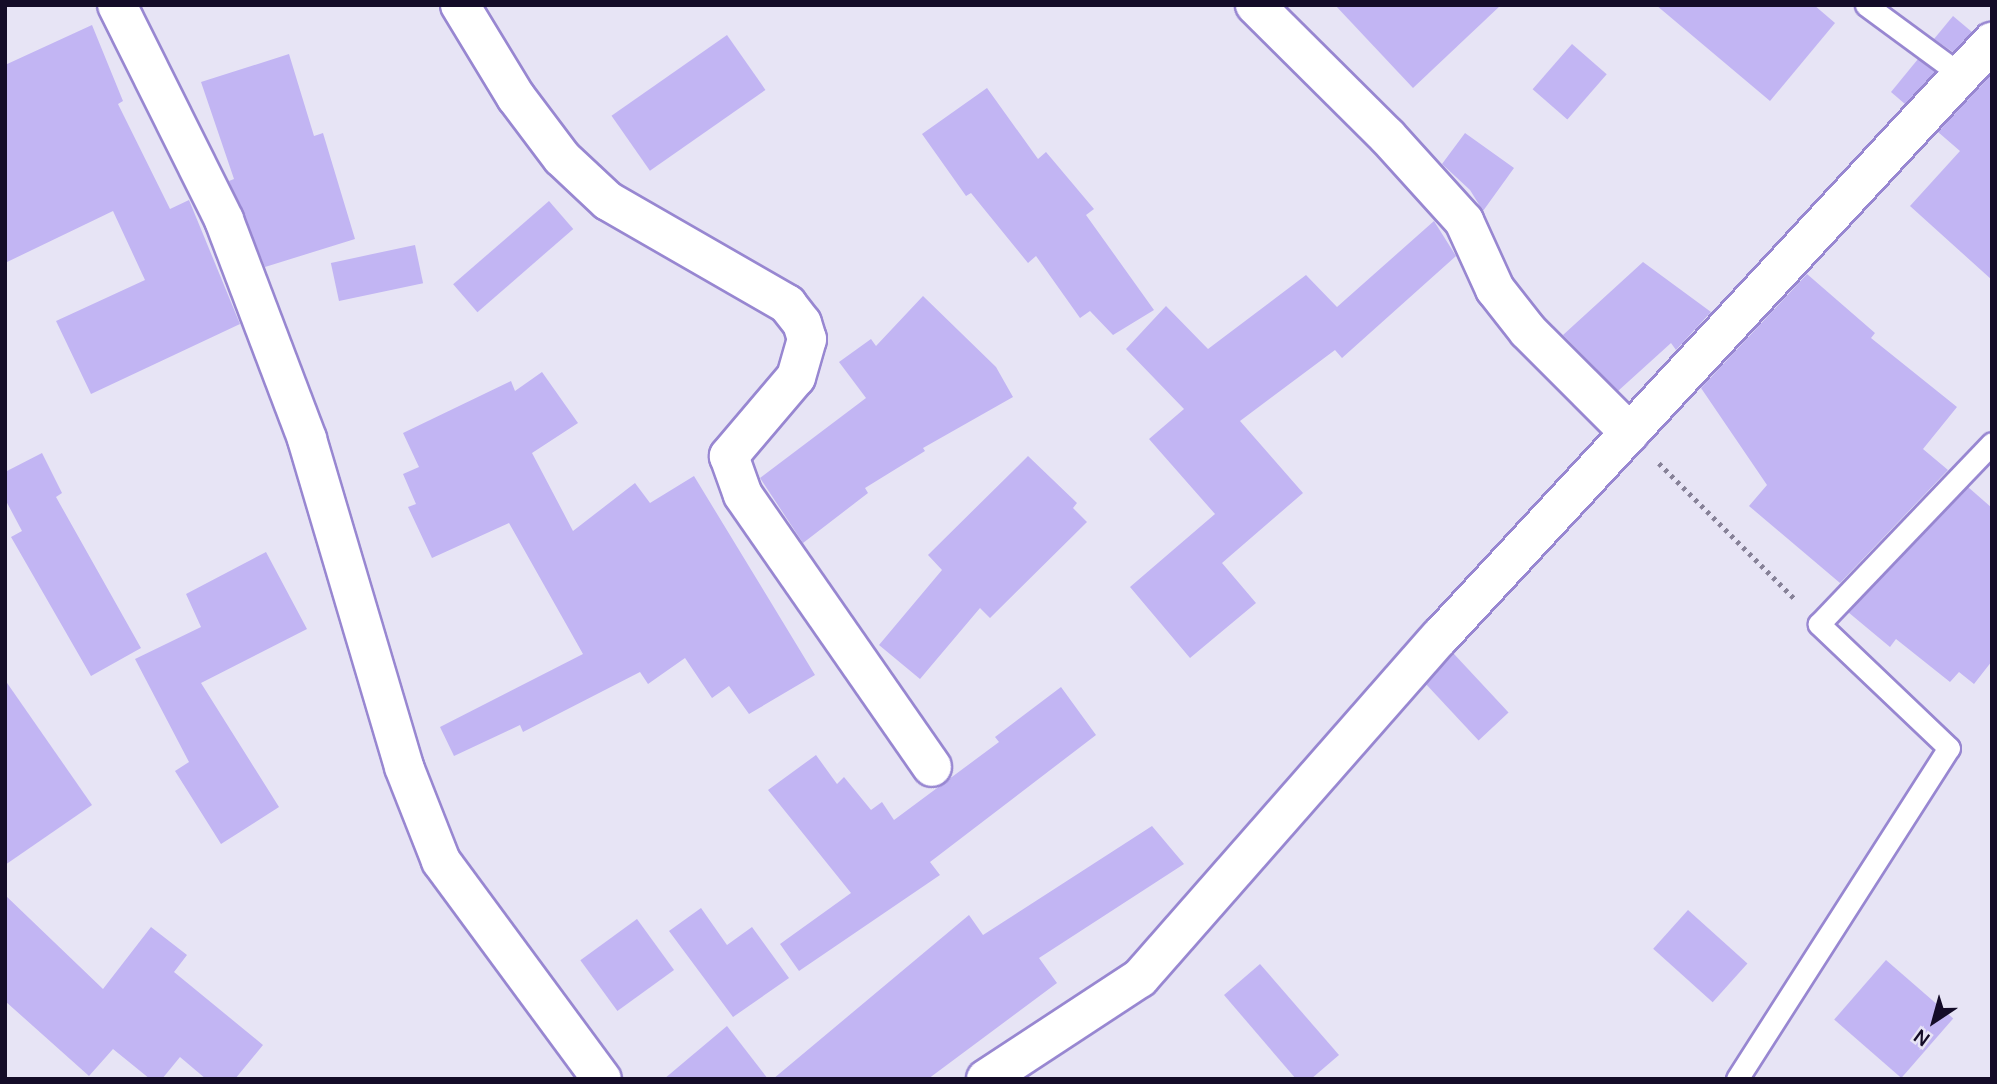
<!DOCTYPE html>
<html>
<head>
<meta charset="utf-8">
<style>
	body { margin:0 }
	#map { position:relative; width:1997px; height:1084px; overflow:hidden; background:#e7e4f5; font-family:Manrope,sans-serif }
	div>[style] { position:absolute }
	.building>* { inset:0; background:#c2b5f3; transform-origin:0 0 }
	.path>* { height:4.5px; margin-top:-2.25px; transform-origin:0; background:repeating-linear-gradient(90deg,#868197 0 3.5px,transparent 0 8.5px) }
	.roads { filter:drop-shadow(2px 0 #9887d1) drop-shadow(-2px 0 #9887d1) drop-shadow(0 2px #9887d1) drop-shadow(0 -2px #9887d1) }
	.service>* { height:21px; margin:-10.5px; padding:0 10.5px; transform-origin:10.5px; border-radius:10.5px; background:#fff }
	.minor>* { height:38px; margin:-19px; padding:0 19px; transform-origin:19px; border-radius:19px; background:#fff }
	span { translate:-50% -50%; white-space:nowrap; text-align:center; line-height:1.15; -webkit-text-stroke:5px #e7e4f5; paint-order:stroke }
	.frame { position:absolute; inset:0; border:7px solid #140c28; pointer-events:none }
	.north { position:absolute; left:1899px; top:986px; width:70px; height:70px; -webkit-text-stroke:5px #e7e4f5; paint-order:stroke; rotate:216deg; font-size:19px; font-weight:700; line-height:28px; text-align:center; color:#140c28 }
	.north::after { content:''; display:block; margin:auto; width:24px; height:32px; background:#140c28; clip-path:polygon(50% 0,100% 100%,50% 72%,0 100%) }
</style>
</head>
<body>
<div id="map">
	<div class="building">
		<div style="clip-path:polygon(1335px 5px,1501px 5px,1413px 88px)"></div>
		<div style="clip-path:polygon(1656px 5px,1814px 5px,1835px 23px,1770px 101px)"></div>
		<div style="clip-path:polygon(1953px 16px,1972px 32px,1953px 52px,1934px 39px)"></div>
		<div style="clip-path:polygon(92px 25px,123px 101px,118px 104px,170px 209px,189px 200px,240px 324px,91px 394px,56px 321px,145px 280px,113px 211px,5px 263px,5px 65px)"></div>
		<div style="left:727px;top:35px;width:67px;height:141px;rotate:55deg"></div>
		<div style="left:1572px;top:44px;width:46px;height:60px;rotate:41deg"></div>
		<div style="clip-path:polygon(289px 54px,314px 136px,323px 133px,355px 239px,265px 267px,229px 181px,234px 179px,201px 82px)"></div>
		<div style="clip-path:polygon(1918px 59px,1935px 72px,1905px 104px,1891px 92px)"></div>
		<div style="clip-path:polygon(1992px 74px,1992px 280px,1910px 206px,1960px 151px,1938px 132px)"></div>
		<div style="clip-path:polygon(987px 88px,1038px 159px,1046px 152px,1094px 209px,1086px 215px,1154px 310px,1113px 335px,1090px 311px,1080px 318px,1036px 256px,1028px 263px,971px 193px,966px 196px,922px 134px)"></div>
		<div style="clip-path:polygon(1465px 133px,1514px 168px,1483px 211px,1470px 190px,1442px 164px)"></div>
		<div style="left:549px;top:201px;width:37px;height:127px;rotate:49deg"></div>
		<div style="clip-path:polygon(1434px 221px,1456px 256px,1342px 358px,1335px 350px,1240px 421px,1303px 493px,1222px 563px,1256px 603px,1190px 658px,1130px 587px,1215px 514px,1149px 439px,1184px 409px,1126px 349px,1166px 306px,1208px 349px,1306px 275px,1337px 307px)"></div>
		<div style="left:415px;top:245px;width:39px;height:86px;rotate:78deg"></div>
		<div style="clip-path:polygon(1643px 262px,1711px 312px,1676px 350px,1671px 343px,1618px 391px,1563px 335px)"></div>
		<div style="clip-path:polygon(1807px 274px,1875px 333px,1871px 338px,1957px 407px,1923px 449px,1948px 470px,1840px 583px,1749px 506px,1767px 485px,1701px 388px)"></div>
		<div style="clip-path:polygon(923px 296px,996px 367px,1013px 397px,923px 448px,925px 451px,865px 488px,868px 493px,803px 543px,760px 478px,866px 398px,839px 362px,871px 339px,876px 346px)"></div>
		<div style="clip-path:polygon(542px 372px,578px 423px,532px 453px,573px 531px,635px 483px,650px 503px,694px 476px,815px 675px,749px 714px,729px 686px,712px 698px,685px 658px,648px 684px,640px 672px,523px 732px,520px 725px,454px 756px,440px 727px,583px 654px,509px 523px,432px 558px,408px 507px,416px 504px,403px 474px,419px 467px,403px 433px,511px 381px,515px 391px)"></div>
		<div style="clip-path:polygon(42px 453px,62px 493px,56px 497px,141px 648px,91px 676px,11px 537px,22px 531px,5px 499px,5px 472px)"></div>
		<div style="clip-path:polygon(1028px 456px,1077px 503px,1073px 508px,1087px 522px,990px 618px,980px 608px,920px 679px,879px 645px,942px 570px,928px 555px)"></div>
		<div style="clip-path:polygon(1968px 487px,1992px 508px,1992px 661px,1974px 684px,1959px 672px,1950px 682px,1896px 639px,1890px 647px,1848px 612px)"></div>
		<div style="clip-path:polygon(266px 552px,307px 629px,201px 683px,279px 807px,221px 844px,175px 771px,189px 762px,135px 659px,201px 627px,186px 594px)"></div>
		<div style="left:1454px;top:654px;width:80px;height:41px;rotate:47deg"></div>
		<div style="clip-path:polygon(5px 680px,92px 805px,5px 865px)"></div>
		<div style="clip-path:polygon(1061px 687px,1096px 735px,930px 862px,940px 875px,799px 971px,780px 944px,851px 893px,768px 790px,816px 755px,837px 784px,844px 777px,871px 810px,882px 802px,894px 820px,999px 742px,995px 737px)"></div>
		<div style="clip-path:polygon(1152px 826px,1184px 864px,1039px 958px,1057px 983px,928px 1079px,773px 1079px,969px 915px,983px 935px)"></div>
		<div style="clip-path:polygon(5px 895px,103px 989px,151px 927px,187px 955px,174px 972px,263px 1045px,235px 1079px,206px 1079px,180px 1057px,162px 1079px,150px 1079px,113px 1049px,89px 1076px,5px 1001px)"></div>
		<div style="clip-path:polygon(701px 908px,727px 945px,752px 927px,789px 978px,733px 1017px,669px 931px)"></div>
		<div style="left:1688px;top:910px;width:80px;height:52px;rotate:42deg"></div>
		<div style="left:637px;top:919px;width:63px;height:70px;rotate:54deg"></div>
		<div style="left:1886px;top:960px;width:89px;height:79px;rotate:41deg"></div>
		<div style="clip-path:polygon(1260px 964px,1339px 1055px,1311px 1079px,1296px 1079px,1224px 995px)"></div>
		<div style="clip-path:polygon(727px 1026px,768px 1079px,664px 1079px)"></div>
	</div>
	<div class="path">
		<div style="left:1659px;top:463px;width:191px;rotate:45deg"></div>
	</div>
	<div class="roads">
		<div class="service">
			<div style="left:1866px;top:5px;width:122px;rotate:36.3deg"></div>
			<div style="left:1737px;top:1079px;width:393px;rotate:-57.4deg"></div>
			<div style="left:1949px;top:748px;width:180px;rotate:-136.4deg"></div>
			<div style="left:1819px;top:624px;width:250px;rotate:-46.3deg"></div>
		</div>
		<div class="minor">
			<div style="left:117px;top:5px;width:240px;rotate:63.5deg"></div>
			<div style="left:224px;top:220px;width:234px;rotate:69.2deg"></div>
			<div style="left:307px;top:439px;width:342px;rotate:73.5deg"></div>
			<div style="left:404px;top:767px;width:101px;rotate:68.5deg"></div>
			<div style="left:441px;top:861px;width:271px;rotate:53.6deg"></div>
			<div style="left:460px;top:5px;width:108px;rotate:58.7deg"></div>
			<div style="left:516px;top:97px;width:76px;rotate:53deg"></div>
			<div style="left:562px;top:158px;width:63px;rotate:43.1deg"></div>
			<div style="left:608px;top:201px;width:207px;rotate:29.9deg"></div>
			<div style="left:787px;top:304px;width:24px;rotate:52deg"></div>
			<div style="left:802px;top:323px;width:17px;rotate:73deg"></div>
			<div style="left:807px;top:339px;width:40px;rotate:106deg"></div>
			<div style="left:796px;top:377px;width:104px;rotate:130.3deg"></div>
			<div style="left:729px;top:456px;width:41px;rotate:70.3deg"></div>
			<div style="left:743px;top:495px;width:331px;rotate:55.2deg"></div>
			<div style="left:1255px;top:5px;width:186px;rotate:44.8deg"></div>
			<div style="left:1387px;top:136px;width:115px;rotate:47.8deg"></div>
			<div style="left:1464px;top:221px;width:75px;rotate:65.5deg"></div>
			<div style="left:1495px;top:289px;width:53px;rotate:51.8deg"></div>
			<div style="left:1528px;top:331px;width:144px;rotate:45deg"></div>
			<div style="left:986px;top:1079px;width:184px;rotate:-33.3deg"></div>
			<div style="left:1140px;top:978px;width:454px;rotate:-48.7deg"></div>
			<div style="left:1440px;top:637px;width:812px;rotate:-47.15deg"></div>
		</div>
	</div>
	<div class="frame"></div>
	<div class="north">N</div>
</div>
</body>
</html>
